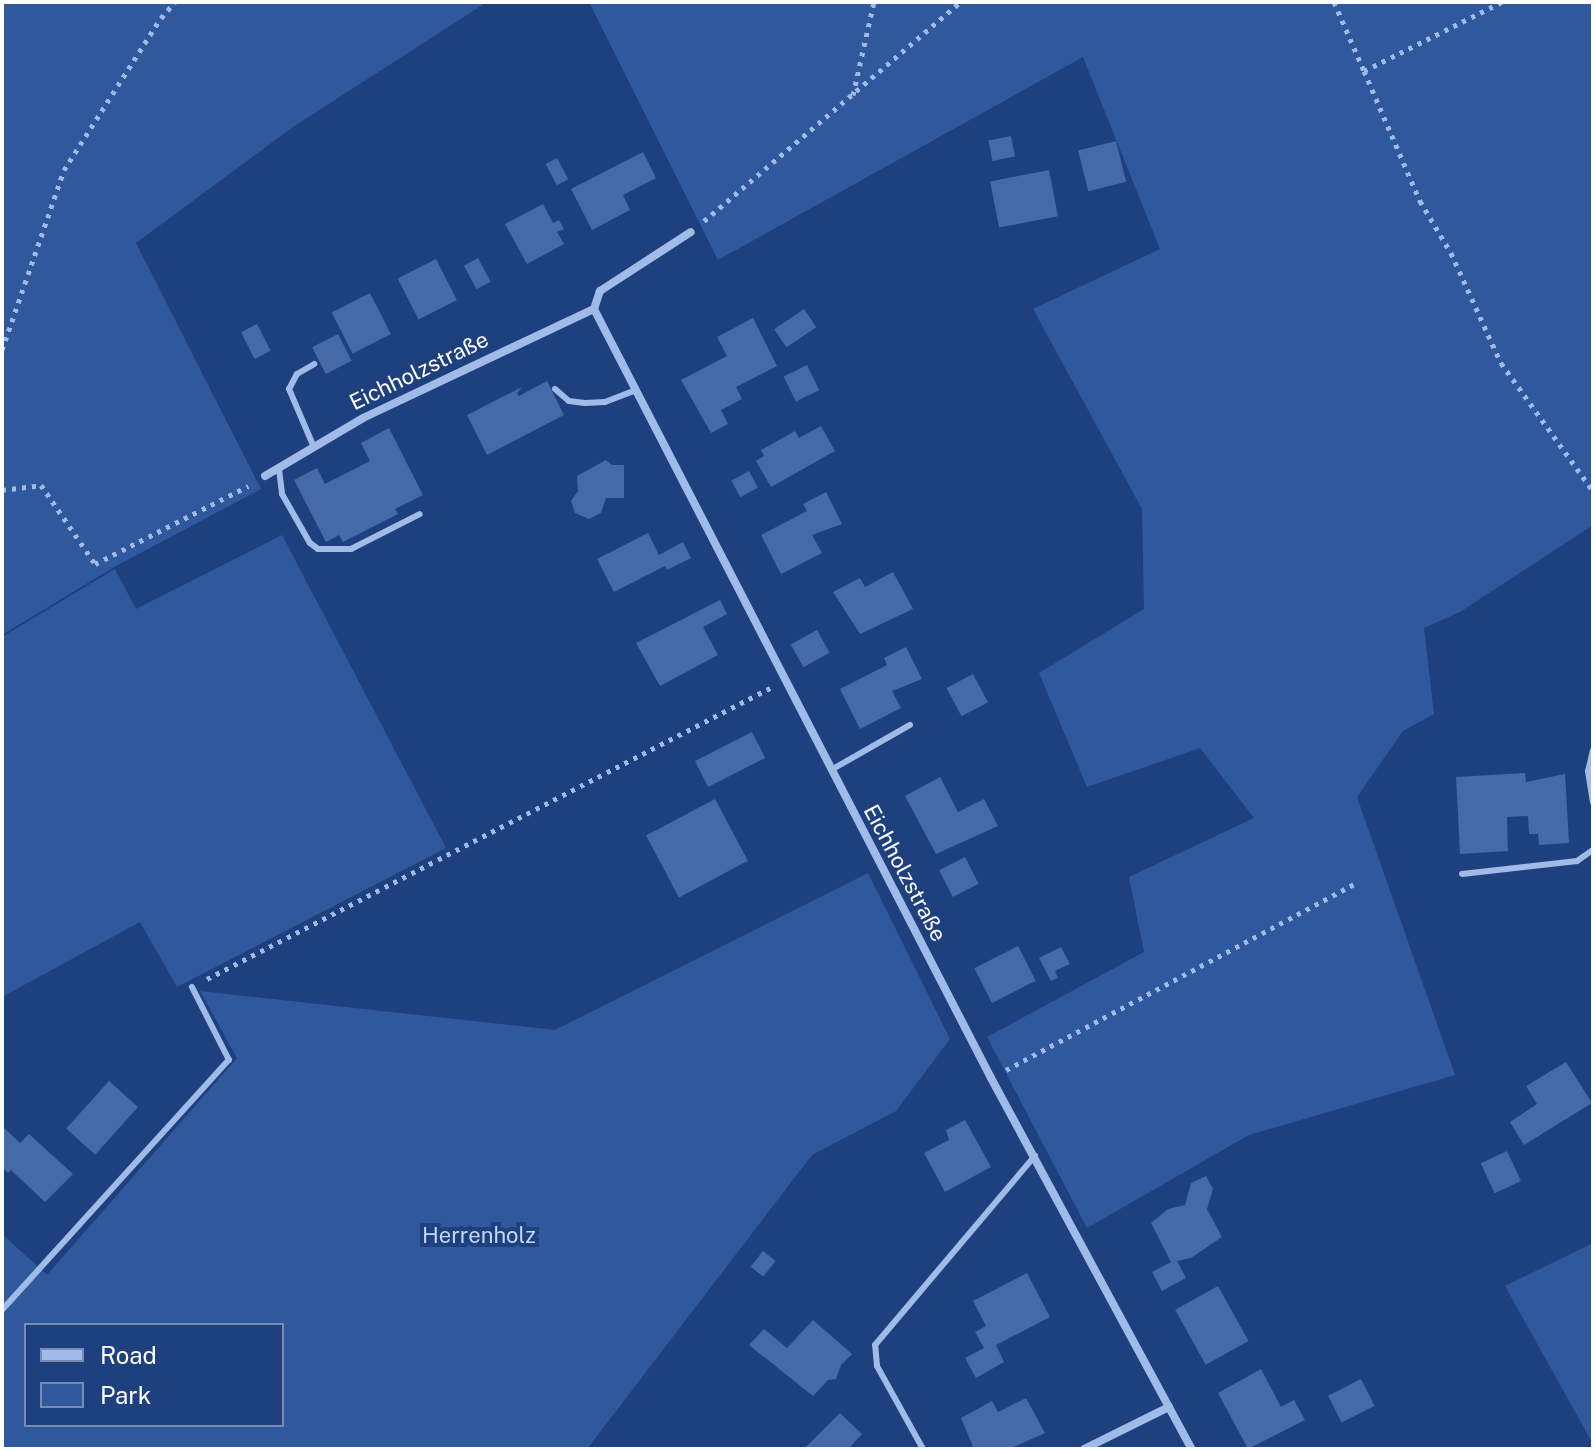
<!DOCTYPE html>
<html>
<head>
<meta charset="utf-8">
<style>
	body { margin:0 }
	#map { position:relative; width:1595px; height:1451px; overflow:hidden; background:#1e407e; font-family:"Public Sans",sans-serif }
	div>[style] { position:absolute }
	.green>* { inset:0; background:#30589c }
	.building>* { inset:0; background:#4669a7; transform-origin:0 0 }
	.path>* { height:5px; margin-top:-2.5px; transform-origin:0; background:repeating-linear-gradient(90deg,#a0bbe8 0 4px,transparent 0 10px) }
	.service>* { height:6px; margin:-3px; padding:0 3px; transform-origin:3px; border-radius:3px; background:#a0bbe8 }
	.minor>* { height:8px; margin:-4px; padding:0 4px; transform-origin:4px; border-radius:4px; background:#a0bbe8 }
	span { translate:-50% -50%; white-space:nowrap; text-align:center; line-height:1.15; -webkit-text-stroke:8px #1e407e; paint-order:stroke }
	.street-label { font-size:22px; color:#fff }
	.park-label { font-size:22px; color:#c4d7f6 }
	.frame { position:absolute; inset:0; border:4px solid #fff; pointer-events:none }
	.legend { position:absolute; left:24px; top:1323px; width:260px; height:104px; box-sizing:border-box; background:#1e407e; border:2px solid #788cb2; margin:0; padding:10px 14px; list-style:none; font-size:24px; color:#fff }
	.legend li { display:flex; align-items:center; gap:16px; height:40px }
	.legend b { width:40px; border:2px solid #788cb2 }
</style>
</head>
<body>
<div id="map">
	<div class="green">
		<div style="clip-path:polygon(2px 2px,487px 2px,293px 127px,136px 243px,261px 489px,114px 567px,2px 635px)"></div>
		<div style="clip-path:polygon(589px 2px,1593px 2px,1593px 525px,1460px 612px,1424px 628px,1434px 714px,1403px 731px,1357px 797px,1455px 1075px,1249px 1135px,1087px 1228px,987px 1037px,1144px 952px,1129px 877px,1254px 818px,1200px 748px,1087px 787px,1039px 673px,1144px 609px,1142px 509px,1033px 309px,1160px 249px,1083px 57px,718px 260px)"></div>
		<div style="clip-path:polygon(282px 535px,446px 848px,177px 987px,140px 922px,2px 997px,2px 637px,115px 569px,136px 609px)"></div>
		<div style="clip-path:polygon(evenodd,868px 873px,950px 1039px,896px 1111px,812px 1155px,587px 1449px,2px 1449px,2px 1234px,47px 1275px,237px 1058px,200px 991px,555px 1030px,868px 873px,26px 1325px,282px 1325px,282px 1425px,26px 1425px,26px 1325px)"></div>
		<div style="clip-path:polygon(1593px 1243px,1593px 1444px,1505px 1286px)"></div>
	</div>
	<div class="building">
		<div style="left:1011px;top:136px;width:21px;height:23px;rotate:79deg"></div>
		<div style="left:1116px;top:141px;width:42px;height:39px;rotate:76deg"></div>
		<div style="clip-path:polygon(643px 152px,656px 178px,623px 195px,630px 210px,592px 230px,571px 189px)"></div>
		<div style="left:557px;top:158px;width:24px;height:13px;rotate:62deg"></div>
		<div style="left:1049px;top:170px;width:47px;height:60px;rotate:79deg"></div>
		<div style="clip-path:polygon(543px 204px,553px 223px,559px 220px,564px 229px,557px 232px,564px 244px,527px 264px,505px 224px)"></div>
		<div style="left:478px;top:258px;width:27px;height:16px;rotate:62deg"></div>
		<div style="left:436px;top:259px;width:46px;height:43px;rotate:63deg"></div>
		<div style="left:370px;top:293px;width:46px;height:43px;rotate:63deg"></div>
		<div style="left:804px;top:309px;width:22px;height:36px;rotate:56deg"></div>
		<div style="clip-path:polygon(753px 318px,777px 366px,736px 387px,742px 399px,721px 410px,728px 424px,711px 433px,681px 380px,727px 356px,717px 337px)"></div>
		<div style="left:257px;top:324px;width:30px;height:18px;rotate:63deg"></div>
		<div style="left:338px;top:334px;width:30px;height:29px;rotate:63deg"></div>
		<div style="left:807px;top:365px;width:28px;height:26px;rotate:64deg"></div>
		<div style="clip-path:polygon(547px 381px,564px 415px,487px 455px,467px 415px,522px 387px,517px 393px,519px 396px)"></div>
		<div style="clip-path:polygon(821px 426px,835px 451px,771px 487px,756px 461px,764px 456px,761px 450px,795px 431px,799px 438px)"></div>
		<div style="clip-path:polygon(389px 428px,423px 495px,395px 509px,398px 514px,343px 542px,339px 535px,326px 542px,294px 480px,317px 468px,325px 484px,370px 461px,361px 443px)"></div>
		<div style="clip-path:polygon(606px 460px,612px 465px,624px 465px,624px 498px,606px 498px,601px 513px,589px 519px,575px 513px,571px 501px,578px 491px,577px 476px)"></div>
		<div style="left:749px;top:471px;width:19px;height:20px;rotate:62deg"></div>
		<div style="clip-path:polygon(826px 492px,842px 524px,812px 535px,822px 553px,781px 574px,761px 535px,807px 511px,803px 504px)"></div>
		<div style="clip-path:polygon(648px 533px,659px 555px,683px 542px,691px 558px,667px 570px,665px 566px,614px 592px,597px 559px)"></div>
		<div style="clip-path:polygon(893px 572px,913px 609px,860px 634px,833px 592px,860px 578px,865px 587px)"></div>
		<div style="clip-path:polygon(720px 600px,727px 614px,703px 627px,718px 655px,660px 686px,636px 643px)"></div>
		<div style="left:817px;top:630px;width:26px;height:30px;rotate:61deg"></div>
		<div style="clip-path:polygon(906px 647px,922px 679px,892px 691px,901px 708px,860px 729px,840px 689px,887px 665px,884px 658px)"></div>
		<div style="left:973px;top:674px;width:32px;height:30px;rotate:62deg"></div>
		<div style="left:752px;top:732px;width:29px;height:64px;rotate:63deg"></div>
		<div style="clip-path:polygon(1525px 773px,1526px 782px,1565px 774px,1569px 843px,1539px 845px,1538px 834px,1529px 834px,1528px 816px,1507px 817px,1508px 851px,1460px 854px,1456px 777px)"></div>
		<div style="clip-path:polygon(940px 777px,958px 812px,984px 799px,998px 826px,936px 854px,905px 796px)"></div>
		<div style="left:715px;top:799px;width:70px;height:78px;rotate:62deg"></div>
		<div style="left:965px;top:857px;width:30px;height:29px;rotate:63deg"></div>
		<div style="left:1018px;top:946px;width:39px;height:49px;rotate:63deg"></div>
		<div style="clip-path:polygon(1061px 947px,1070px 964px,1055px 971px,1058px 978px,1051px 981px,1039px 958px)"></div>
		<div style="clip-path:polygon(1566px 1062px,1592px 1103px,1524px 1145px,1510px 1122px,1537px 1104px,1526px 1086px)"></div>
		<div style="left:109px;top:1081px;width:39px;height:64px;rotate:42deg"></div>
		<div style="clip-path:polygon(965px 1120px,991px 1167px,945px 1192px,924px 1153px,949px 1140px,946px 1130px)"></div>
		<div style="clip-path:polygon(2px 1126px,20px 1143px,29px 1134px,73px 1174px,45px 1202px,11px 1170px,8px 1173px,2px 1167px)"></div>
		<div style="left:1507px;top:1151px;width:33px;height:29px;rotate:65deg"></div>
		<div style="clip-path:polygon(1206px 1176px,1213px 1189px,1207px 1209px,1222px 1237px,1191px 1258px,1177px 1261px,1186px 1278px,1162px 1291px,1152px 1272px,1171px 1262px,1151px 1223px,1168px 1209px,1185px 1205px,1191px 1183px)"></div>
		<div style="left:763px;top:1251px;width:16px;height:20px;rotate:38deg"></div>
		<div style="clip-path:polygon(1027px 1273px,1050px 1317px,996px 1345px,1004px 1362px,976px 1378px,965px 1358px,984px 1348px,975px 1332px,986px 1326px,973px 1301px)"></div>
		<div style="left:1218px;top:1286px;width:63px;height:49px;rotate:61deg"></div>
		<div style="clip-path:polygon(813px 1320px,852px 1354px,841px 1365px,836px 1379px,828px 1380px,813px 1396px,749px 1345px,764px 1329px,787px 1348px)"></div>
		<div style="clip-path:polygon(1261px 1369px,1281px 1407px,1294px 1400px,1305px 1420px,1248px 1449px,1218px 1393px)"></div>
		<div style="left:1361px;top:1379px;width:30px;height:37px;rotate:63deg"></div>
		<div style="clip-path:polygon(1026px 1398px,1045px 1433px,1009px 1449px,974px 1449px,961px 1418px,992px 1401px,998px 1412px)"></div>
		<div style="clip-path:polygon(840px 1413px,862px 1434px,848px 1449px,804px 1449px)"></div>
	</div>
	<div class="path">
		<div style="left:1334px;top:2px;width:75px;rotate:66.5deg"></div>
		<div style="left:1364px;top:71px;width:154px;rotate:-26.6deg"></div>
		<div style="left:1364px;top:71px;width:142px;rotate:66.7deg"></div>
		<div style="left:1420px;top:201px;width:61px;rotate:59.2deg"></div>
		<div style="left:1451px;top:253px;width:121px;rotate:65.6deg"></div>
		<div style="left:1501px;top:363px;width:158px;rotate:54.3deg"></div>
		<div style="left:853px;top:95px;width:95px;rotate:-77.3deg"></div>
		<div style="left:704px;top:221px;width:337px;rotate:-40.5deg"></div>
		<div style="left:2px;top:350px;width:190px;rotate:-71deg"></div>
		<div style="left:64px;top:170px;width:180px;rotate:-57.5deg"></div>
		<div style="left:161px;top:18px;width:21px;rotate:-49deg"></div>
		<div style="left:2px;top:490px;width:39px;rotate:-7deg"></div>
		<div style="left:41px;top:485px;width:96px;rotate:55.6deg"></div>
		<div style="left:95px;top:564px;width:172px;rotate:-27deg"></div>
		<div style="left:207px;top:979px;width:634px;rotate:-27.33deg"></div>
		<div style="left:1006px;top:1070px;width:397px;rotate:-28.1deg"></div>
	</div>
	<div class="service">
		<div style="left:555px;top:389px;width:18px;rotate:41deg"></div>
		<div style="left:569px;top:401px;width:16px;rotate:7deg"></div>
		<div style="left:585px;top:403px;width:20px;rotate:-3deg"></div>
		<div style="left:605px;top:402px;width:33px;rotate:-21deg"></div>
		<div style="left:313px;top:445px;width:61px;rotate:-113.2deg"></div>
		<div style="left:289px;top:389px;width:17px;rotate:-62deg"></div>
		<div style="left:297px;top:374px;width:20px;rotate:-30deg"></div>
		<div style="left:279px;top:469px;width:25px;rotate:83deg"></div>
		<div style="left:282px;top:494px;width:56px;rotate:60.3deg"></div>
		<div style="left:310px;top:543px;width:10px;rotate:37deg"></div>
		<div style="left:318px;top:549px;width:33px"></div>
		<div style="left:351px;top:549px;width:77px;rotate:-26.9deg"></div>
		<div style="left:1593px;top:750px;width:22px;rotate:103deg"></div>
		<div style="left:1588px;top:771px;width:32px;rotate:81deg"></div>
		<div style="left:831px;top:770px;width:91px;rotate:-29.7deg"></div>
		<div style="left:1462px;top:874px;width:116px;rotate:-6.4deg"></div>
		<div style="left:1577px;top:861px;width:19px;rotate:-35deg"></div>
		<div style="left:2px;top:1310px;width:338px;rotate:-47.8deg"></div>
		<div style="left:229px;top:1060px;width:82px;rotate:-116.9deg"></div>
		<div style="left:923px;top:1449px;width:95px;rotate:-119deg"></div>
		<div style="left:877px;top:1366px;width:21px;rotate:-95deg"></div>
		<div style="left:875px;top:1345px;width:248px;rotate:-49.8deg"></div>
	</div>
	<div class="minor">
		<div style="left:594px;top:309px;width:19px;rotate:-72deg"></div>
		<div style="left:600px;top:291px;width:108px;rotate:-33deg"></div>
		<div style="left:265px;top:476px;width:114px;rotate:-30.6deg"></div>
		<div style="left:363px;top:418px;width:255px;rotate:-25.3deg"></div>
		<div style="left:594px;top:309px;width:865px;rotate:62.69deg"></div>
		<div style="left:991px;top:1078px;width:422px;rotate:61.6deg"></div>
		<div style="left:1084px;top:1449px;width:95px;rotate:-26.3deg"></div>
	</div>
	<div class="street-label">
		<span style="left:419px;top:371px;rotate:-26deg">Eichholzstraße</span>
		<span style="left:905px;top:873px;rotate:62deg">Eichholzstraße</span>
	</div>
	<div class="park-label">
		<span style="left:479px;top:1236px">Herrenholz</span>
	</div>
	<div class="frame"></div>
	<ul class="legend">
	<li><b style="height:10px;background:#a0bbe8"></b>Road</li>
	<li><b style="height:22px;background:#30589c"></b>Park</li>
	</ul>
</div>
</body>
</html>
